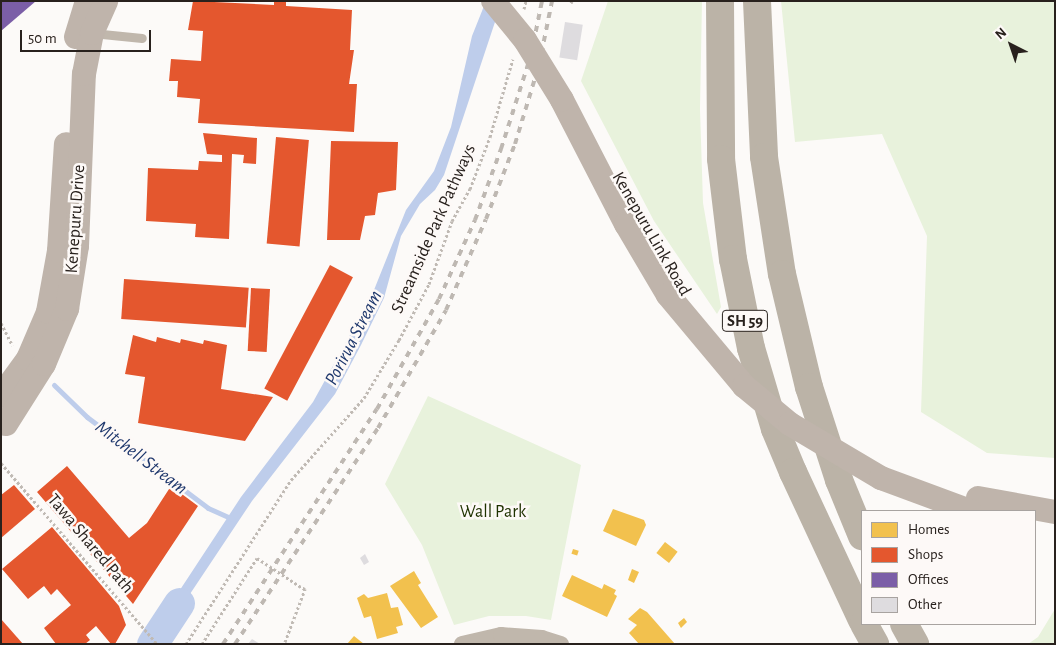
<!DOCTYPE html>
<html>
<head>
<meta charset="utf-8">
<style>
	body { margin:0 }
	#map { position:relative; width:1056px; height:645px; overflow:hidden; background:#fcfaf8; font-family:"Alegreya Sans",sans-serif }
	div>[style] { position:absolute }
	.green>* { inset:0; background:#e8f2dc }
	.water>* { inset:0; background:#becdeb }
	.homes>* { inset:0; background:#f2c14e; transform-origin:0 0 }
	.shops>* { inset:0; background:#e4572e; transform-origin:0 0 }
	.offices>* { inset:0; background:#7b5ea7 }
	.stream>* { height:5px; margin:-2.5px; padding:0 2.5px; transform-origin:2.5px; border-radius:2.5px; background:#becdeb }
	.river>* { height:31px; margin:-15.5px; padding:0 15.5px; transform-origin:15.5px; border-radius:15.5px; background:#becdeb }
	.building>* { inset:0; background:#dedcdf; transform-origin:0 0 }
	.path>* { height:3px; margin-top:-1.5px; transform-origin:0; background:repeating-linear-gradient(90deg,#c0bab4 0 2.5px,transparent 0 5px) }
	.lane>* { height:9px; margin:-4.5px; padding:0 4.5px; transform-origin:4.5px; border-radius:4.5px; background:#c0b7ac }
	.street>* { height:16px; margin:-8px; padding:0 8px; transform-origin:8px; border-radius:8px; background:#c0b7ac }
	.secondary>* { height:24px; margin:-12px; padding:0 12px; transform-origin:12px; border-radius:12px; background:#bfb4ab }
	.highway>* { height:28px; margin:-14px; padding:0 14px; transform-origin:14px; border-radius:14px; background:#bbb3a7 }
	.rail>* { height:4px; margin-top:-2px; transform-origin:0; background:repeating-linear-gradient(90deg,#beb8b2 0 6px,transparent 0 12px) }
	.path-bridge>* { height:3px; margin-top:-1.5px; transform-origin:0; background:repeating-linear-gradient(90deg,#c0bab4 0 2.5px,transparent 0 5px) }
	.secondary-bridge>* { height:24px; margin:-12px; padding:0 12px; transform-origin:12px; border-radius:12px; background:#bfb4ab }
	span { translate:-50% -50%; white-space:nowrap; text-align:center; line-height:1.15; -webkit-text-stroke:5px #fdf9f7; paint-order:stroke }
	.shield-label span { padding:1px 4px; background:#fdf9f7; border:1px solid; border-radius:4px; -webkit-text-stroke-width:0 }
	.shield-label { font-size:16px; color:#28211d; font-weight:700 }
	.street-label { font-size:18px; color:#28211d }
	.park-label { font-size:18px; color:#1f3200 }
	.water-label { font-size:19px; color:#1e376c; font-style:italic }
	.frame { position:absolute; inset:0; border:2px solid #28211d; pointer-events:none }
	.legend { position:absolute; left:861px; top:510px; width:175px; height:115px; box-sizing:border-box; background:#fdf9f7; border:1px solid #a8a3a0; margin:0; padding:6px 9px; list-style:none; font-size:15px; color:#28211d }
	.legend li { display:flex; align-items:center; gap:10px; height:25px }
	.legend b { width:25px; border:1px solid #a8a3a0 }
	.north { position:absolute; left:986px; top:20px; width:50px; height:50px; -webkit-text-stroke:4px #fdf9f7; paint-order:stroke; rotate:319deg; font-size:14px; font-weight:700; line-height:20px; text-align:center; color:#28211d }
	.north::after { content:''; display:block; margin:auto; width:18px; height:22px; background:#28211d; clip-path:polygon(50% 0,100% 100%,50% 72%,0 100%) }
	.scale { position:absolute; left:20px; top:30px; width:131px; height:22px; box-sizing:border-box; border:2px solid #28211d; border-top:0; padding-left:6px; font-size:15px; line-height:18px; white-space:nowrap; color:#28211d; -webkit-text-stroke:4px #fdf9f7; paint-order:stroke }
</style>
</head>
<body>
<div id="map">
	<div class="green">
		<div style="clip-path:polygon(608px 1px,702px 1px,700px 109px,703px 203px,721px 307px,717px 314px,654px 221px,581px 81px)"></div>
		<div style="clip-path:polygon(781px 1px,1055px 1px,1055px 458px,987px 453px,921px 412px,927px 236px,882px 134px,795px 142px)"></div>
		<div style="clip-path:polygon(428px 396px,581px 465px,551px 620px,526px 616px,489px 616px,454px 625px,422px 545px,385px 484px)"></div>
		<div style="clip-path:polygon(1055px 609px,1055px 644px,1028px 644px,1038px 637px)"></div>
	</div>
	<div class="water">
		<div style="clip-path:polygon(486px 1px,502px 1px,444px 175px,435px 190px,420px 204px,401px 236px,384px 298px,361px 345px,335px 394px,252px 501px,158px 642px,151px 634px,241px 497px,313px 402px,372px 295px,406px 210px,434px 171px,451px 127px,472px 36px)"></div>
	</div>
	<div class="homes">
		<div style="clip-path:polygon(613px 509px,644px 520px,646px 525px,636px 546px,603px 531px)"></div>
		<div style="left:665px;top:542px;width:16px;height:14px;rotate:38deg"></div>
		<div style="left:573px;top:549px;width:6px;height:5px;rotate:18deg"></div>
		<div style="clip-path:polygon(632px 569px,639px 572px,634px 583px,628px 580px)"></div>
		<div style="clip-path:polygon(414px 571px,421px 583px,418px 585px,438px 617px,421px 628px,390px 586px)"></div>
		<div style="clip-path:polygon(572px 575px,602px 589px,604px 584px,616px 590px,614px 594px,617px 596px,607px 617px,562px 596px)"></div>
		<div style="clip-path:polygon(387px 593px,391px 608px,398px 607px,403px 625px,396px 627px,398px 633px,377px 639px,371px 616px,364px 618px,357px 598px,364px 594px,368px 598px)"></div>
		<div style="clip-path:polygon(640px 608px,647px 612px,675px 644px,639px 644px,629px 633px,637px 625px,628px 619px)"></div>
		<div style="clip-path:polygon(684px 618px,687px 622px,681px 628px,678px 623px)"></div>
		<div style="clip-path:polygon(354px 636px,364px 644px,347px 644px)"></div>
	</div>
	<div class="shops">
		<div style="clip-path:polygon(193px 1px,274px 5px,274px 1px,286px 1px,286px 6px,352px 10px,350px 50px,354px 50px,349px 84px,357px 84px,354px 132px,198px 123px,200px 99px,177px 97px,178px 81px,169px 81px,171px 59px,201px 61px,203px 31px,188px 30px)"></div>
		<div style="clip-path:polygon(203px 133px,257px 138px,256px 164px,243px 163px,244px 155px,232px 154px,229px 239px,195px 237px,196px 224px,146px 221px,148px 168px,198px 170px,199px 161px,222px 162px,222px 155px,207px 154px)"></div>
		<div style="left:276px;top:137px;width:33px;height:107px;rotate:5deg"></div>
		<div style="clip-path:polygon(331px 141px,398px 142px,396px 190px,378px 193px,375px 215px,365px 216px,360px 240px,327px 240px)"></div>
		<div style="left:330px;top:265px;width:26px;height:140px;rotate:28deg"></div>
		<div style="left:124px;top:279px;width:125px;height:40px;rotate:4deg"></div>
		<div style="left:251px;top:288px;width:19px;height:63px;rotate:3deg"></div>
		<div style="clip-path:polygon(133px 335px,156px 342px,157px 337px,180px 343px,181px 339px,203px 344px,204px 340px,227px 345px,221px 389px,273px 397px,245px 441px,138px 423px,145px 377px,125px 374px)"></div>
		<div style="clip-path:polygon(67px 466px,129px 538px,147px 523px,171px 486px,198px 506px,133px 604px,37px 492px)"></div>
		<div style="clip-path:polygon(14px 485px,35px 509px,1px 538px,1px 495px)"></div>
		<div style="clip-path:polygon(52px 527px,119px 606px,126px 625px,115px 644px,111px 644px,96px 626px,86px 635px,90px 640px,85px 644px,56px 644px,44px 628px,71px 605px,57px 589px,51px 595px,44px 586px,28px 599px,2px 569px)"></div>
		<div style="clip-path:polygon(1px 619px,23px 644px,1px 644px)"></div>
	</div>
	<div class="offices">
		<div style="clip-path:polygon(1px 1px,36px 1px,1px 31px)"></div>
	</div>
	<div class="stream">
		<div style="left:54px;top:385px;width:46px;rotate:44.1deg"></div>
		<div style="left:87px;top:417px;width:151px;rotate:36.9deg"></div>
		<div style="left:208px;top:508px;width:27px;rotate:24deg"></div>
	</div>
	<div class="river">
		<div style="left:152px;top:644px;width:49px;rotate:-56.6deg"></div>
	</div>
	<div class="building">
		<div style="left:565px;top:22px;width:18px;height:36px;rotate:9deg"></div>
		<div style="clip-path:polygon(365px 554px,369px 562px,364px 565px,360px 558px)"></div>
		<div style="clip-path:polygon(252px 639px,260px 644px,248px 644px)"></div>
	</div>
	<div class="path">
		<div style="left:571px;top:3px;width:2px;rotate:-63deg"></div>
		<div style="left:524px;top:9px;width:8px;rotate:-76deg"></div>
		<div style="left:1px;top:323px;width:25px;rotate:63deg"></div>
		<div style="left:1px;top:463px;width:239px;rotate:49.2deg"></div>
		<div style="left:285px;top:642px;width:57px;rotate:-69.3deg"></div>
		<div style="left:305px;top:589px;width:4px;rotate:-153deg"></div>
		<div style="left:186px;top:644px;width:195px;rotate:-57.4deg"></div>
		<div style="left:291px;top:480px;width:110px;rotate:-48.3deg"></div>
		<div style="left:364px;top:398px;width:68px;rotate:-58.9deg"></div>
		<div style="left:399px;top:340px;width:64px;rotate:-61.8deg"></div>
		<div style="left:429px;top:284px;width:67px;rotate:-69.9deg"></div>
		<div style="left:452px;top:221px;width:37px;rotate:-61deg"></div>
		<div style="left:470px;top:189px;width:56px;rotate:-69deg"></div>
		<div style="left:490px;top:137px;width:81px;rotate:-73.6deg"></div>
		<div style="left:202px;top:644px;width:102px;rotate:-57.4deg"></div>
	</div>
	<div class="lane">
		<div style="left:92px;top:33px;width:50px;rotate:5.7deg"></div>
	</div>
	<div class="street">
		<div style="left:462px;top:644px;width:40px;rotate:-13deg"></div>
		<div style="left:501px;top:635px;width:41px;rotate:4.2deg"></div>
		<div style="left:542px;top:638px;width:20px;rotate:18deg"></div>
	</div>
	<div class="secondary">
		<div style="left:76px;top:37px;width:38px;rotate:-73deg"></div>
		<div style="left:562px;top:100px;width:140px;rotate:62.7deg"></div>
		<div style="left:626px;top:224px;width:82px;rotate:59.4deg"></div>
		<div style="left:1px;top:396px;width:46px;rotate:-53.9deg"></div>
		<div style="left:28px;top:359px;width:51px;rotate:-66.9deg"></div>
		<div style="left:48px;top:312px;width:62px;rotate:-79.8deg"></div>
		<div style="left:59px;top:251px;width:107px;rotate:-86.3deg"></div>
		<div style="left:6px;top:424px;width:71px;rotate:-57.7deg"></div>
		<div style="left:44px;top:364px;width:60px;rotate:-67.3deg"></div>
		<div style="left:67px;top:309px;width:64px;rotate:-81deg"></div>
		<div style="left:77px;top:246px;width:172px;rotate:-87.7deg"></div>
		<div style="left:84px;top:74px;width:42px;rotate:-79deg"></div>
		<div style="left:92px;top:33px;width:35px;rotate:-66deg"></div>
		<div style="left:978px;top:498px;width:78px;rotate:10.3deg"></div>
	</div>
	<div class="highway">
		<div style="left:720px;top:1px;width:158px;rotate:89.6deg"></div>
		<div style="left:721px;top:159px;width:101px;rotate:83.2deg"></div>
		<div style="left:733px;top:259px;width:91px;rotate:78.6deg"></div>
		<div style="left:751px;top:348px;width:84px;rotate:73.5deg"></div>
		<div style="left:775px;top:429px;width:47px;rotate:67.3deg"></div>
		<div style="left:793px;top:472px;width:163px;rotate:65deg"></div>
		<div style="left:757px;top:1px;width:156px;rotate:87.4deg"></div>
		<div style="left:764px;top:157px;width:118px;rotate:81.3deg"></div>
		<div style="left:782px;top:274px;width:116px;rotate:76.6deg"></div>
		<div style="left:809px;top:387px;width:98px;rotate:72.1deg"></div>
		<div style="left:839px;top:480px;width:61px;rotate:67.7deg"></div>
		<div style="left:864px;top:624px;width:23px;rotate:61deg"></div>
		<div style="left:904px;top:624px;width:23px;rotate:61deg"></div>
	</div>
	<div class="rail">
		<div style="left:223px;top:644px;width:281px;rotate:-56.8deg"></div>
		<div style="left:377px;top:409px;width:126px;rotate:-60.6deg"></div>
		<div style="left:439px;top:299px;width:87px;rotate:-65.5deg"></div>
		<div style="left:475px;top:220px;width:76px;rotate:-69.9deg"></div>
		<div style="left:501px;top:149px;width:99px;rotate:-72.3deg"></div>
		<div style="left:531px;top:55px;width:55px;rotate:-78.5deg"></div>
		<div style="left:235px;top:644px;width:259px;rotate:-56.5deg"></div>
		<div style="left:378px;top:428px;width:136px;rotate:-60deg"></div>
		<div style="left:446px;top:310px;width:99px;rotate:-66.3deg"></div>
		<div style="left:486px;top:219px;width:80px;rotate:-68.9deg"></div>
		<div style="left:515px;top:144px;width:83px;rotate:-73.1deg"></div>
		<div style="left:539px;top:65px;width:65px;rotate:-78.5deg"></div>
	</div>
	<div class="path-bridge">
		<div style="left:257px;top:558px;width:53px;rotate:33.4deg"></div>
	</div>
	<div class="secondary-bridge">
		<div style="left:493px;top:1px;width:50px;rotate:50.6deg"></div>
		<div style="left:525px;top:40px;width:70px;rotate:58.3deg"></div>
		<div style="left:668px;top:295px;width:119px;rotate:50.1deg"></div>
		<div style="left:744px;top:386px;width:60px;rotate:39.6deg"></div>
		<div style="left:790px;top:424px;width:106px;rotate:30.7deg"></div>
		<div style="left:881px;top:478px;width:95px;rotate:20.3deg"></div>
	</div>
	<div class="shield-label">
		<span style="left:745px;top:321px">SH 59</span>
	</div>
	<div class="street-label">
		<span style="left:76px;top:219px;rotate:-86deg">Kenepuru Drive</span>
		<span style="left:434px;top:229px;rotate:-66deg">Streamside Park Pathways</span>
		<span style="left:651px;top:234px;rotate:60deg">Kenepuru Link Road</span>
		<span style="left:90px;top:544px;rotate:50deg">Tawa Shared Path</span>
	</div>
	<div class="park-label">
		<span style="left:493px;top:512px">Wall Park</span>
	</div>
	<div class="water-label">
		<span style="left:354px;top:338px;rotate:-63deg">Porirua Stream</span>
		<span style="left:141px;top:458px;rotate:37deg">Mitchell Stream</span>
	</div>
	<div class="frame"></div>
	<ul class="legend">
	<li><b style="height:14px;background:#f2c14e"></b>Homes</li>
	<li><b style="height:14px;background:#e4572e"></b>Shops</li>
	<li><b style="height:14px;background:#7b5ea7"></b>Offices</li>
	<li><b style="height:14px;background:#dedcdf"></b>Other</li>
	</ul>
	<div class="north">N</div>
	<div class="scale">50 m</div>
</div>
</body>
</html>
